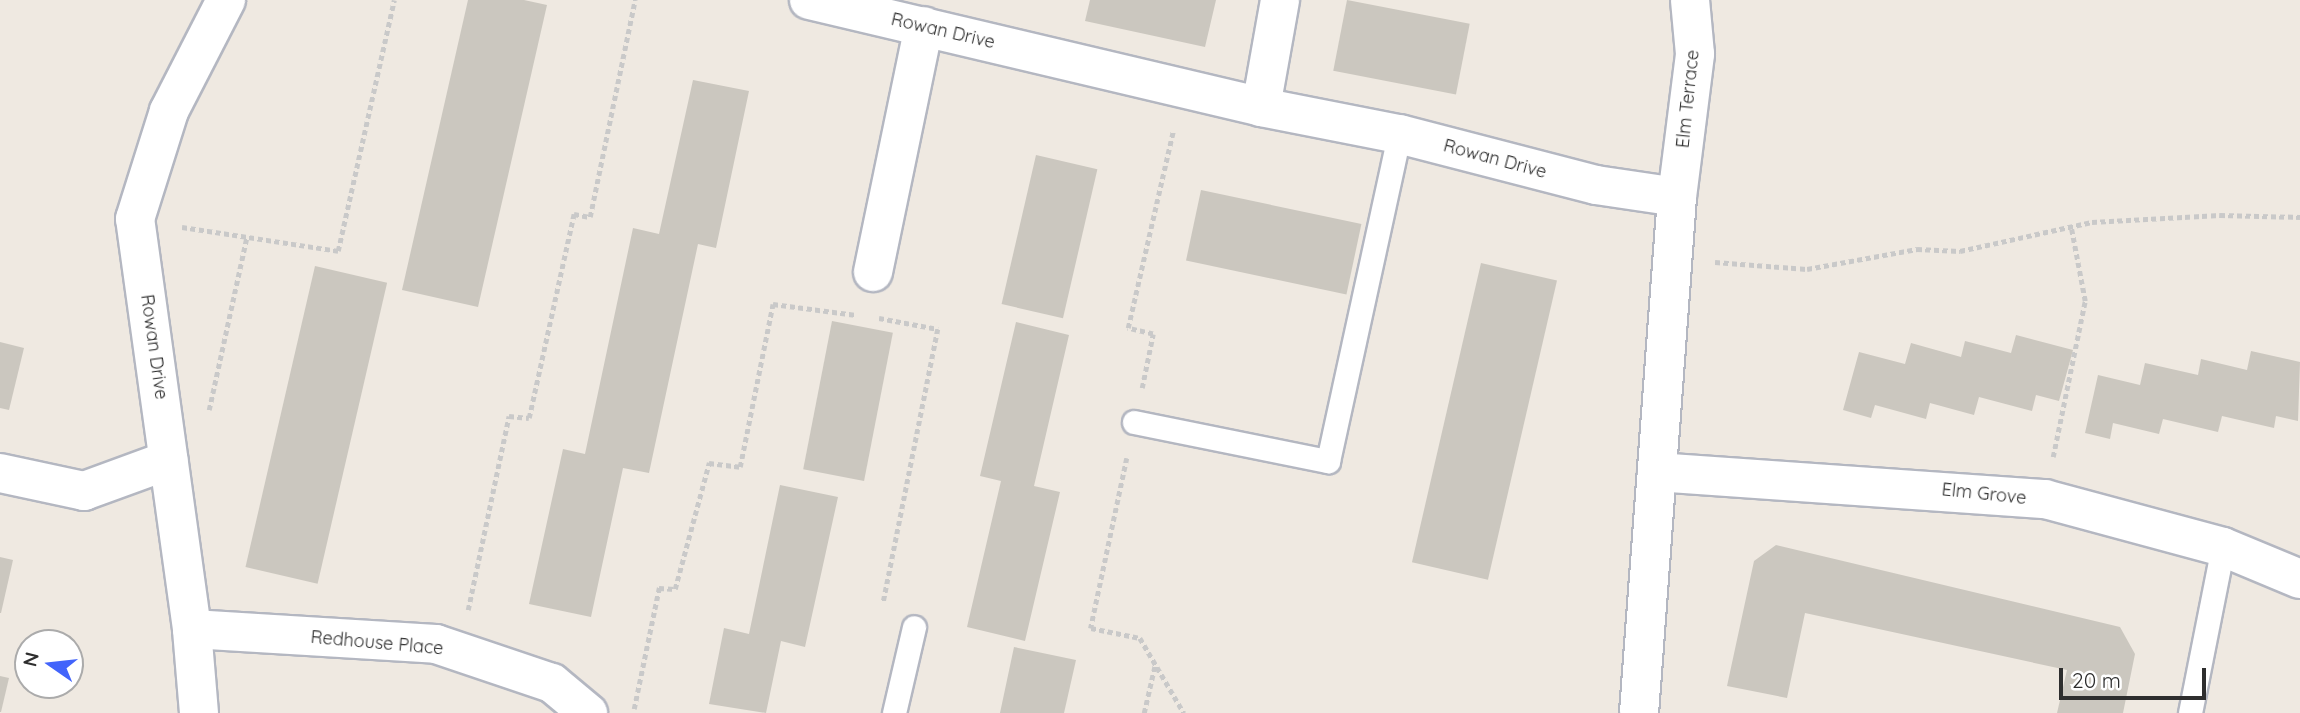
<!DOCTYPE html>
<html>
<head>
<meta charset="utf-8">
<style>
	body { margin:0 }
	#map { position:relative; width:2300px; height:713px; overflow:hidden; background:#efe9e1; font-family:Quicksand,sans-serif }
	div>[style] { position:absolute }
	.building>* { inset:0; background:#cbc7bf; transform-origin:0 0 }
	.path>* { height:4.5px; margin-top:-2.25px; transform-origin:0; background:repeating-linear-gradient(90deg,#c9c9c9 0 5px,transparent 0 8.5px) }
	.roads { filter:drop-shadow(2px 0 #b4b7c1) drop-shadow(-2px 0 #b4b7c1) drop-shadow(0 2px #b4b7c1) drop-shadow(0 -2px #b4b7c1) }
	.service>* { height:23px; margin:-11.5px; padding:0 11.5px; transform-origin:11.5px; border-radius:11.5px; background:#fff }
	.minor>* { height:38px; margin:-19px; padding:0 19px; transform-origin:19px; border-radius:19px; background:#fff }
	span { translate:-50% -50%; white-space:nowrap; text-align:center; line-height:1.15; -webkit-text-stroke:5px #fff; paint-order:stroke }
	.street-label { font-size:18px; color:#2e2e2e }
	.north { position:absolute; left:14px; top:629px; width:70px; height:70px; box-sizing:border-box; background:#fff; border:2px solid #ababab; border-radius:50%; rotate:284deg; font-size:19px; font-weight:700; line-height:28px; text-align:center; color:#2e2e2e }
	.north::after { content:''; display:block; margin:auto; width:24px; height:32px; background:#4264fb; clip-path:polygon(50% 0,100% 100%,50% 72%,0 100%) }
	.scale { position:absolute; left:2059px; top:668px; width:147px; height:32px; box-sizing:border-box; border:4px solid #2e2e2e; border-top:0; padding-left:9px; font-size:21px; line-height:24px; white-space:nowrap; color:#2e2e2e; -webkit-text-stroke:5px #fff; paint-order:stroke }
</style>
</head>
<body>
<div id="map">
	<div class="building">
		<div style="clip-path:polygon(468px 0,524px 0,547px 5px,478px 307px,402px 290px)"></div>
		<div style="clip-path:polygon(1090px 0,1216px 0,1205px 47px,1085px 21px)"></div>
		<div style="left:1347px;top:0;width:125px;height:72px;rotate:11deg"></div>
		<div style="clip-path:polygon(693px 80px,749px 91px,716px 248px,698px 244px,649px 473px,623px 468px,591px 617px,529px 604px,563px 449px,585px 454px,633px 228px,659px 234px)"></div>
		<div style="left:1036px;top:155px;width:63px;height:153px;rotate:13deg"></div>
		<div style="left:1201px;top:190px;width:164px;height:72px;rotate:12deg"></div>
		<div style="left:1481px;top:263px;width:78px;height:307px;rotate:13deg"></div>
		<div style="left:315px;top:266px;width:74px;height:309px;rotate:13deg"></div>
		<div style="left:832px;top:321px;width:62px;height:151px;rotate:11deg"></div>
		<div style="clip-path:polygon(1016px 322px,1069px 335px,1034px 486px,1060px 492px,1025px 641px,967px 627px,1001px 481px,980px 476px)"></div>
		<div style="clip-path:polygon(2016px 335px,2073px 350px,2059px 401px,2036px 395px,2032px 411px,1979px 397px,1974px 415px,1930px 403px,1926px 419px,1875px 405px,1871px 418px,1843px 410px,1859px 352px,1905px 364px,1911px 343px,1961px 357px,1965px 341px,2011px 353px)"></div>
		<div style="clip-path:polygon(0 342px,24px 348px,9px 410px,0 408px)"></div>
		<div style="clip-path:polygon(2251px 351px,2300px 362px,2298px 421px,2276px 416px,2274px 428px,2222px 416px,2218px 432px,2163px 419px,2159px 434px,2113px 423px,2110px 439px,2085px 433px,2098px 375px,2140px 385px,2145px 363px,2198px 375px,2201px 359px,2247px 370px)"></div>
		<div style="clip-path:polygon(780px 485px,838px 497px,805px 647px,781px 641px,766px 713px,709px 704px,724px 628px,749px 634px)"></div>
		<div style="clip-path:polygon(1776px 545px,2120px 627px,2135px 654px,2123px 713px,2057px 713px,2067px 670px,1805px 613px,1787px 698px,1727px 686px,1754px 561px)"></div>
		<div style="clip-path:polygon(0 557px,13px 560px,1px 613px,0 613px)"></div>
		<div style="clip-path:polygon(1014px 647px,1076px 660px,1064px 713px,1000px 713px)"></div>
		<div style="clip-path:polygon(0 676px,9px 678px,1px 712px,0 712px)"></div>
	</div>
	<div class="path">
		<div style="left:182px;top:227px;width:158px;rotate:8.7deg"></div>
		<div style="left:338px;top:251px;width:257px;rotate:-77.4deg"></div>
		<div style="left:1715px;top:262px;width:92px;rotate:4.4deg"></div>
		<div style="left:1807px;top:269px;width:112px;rotate:-10.3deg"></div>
		<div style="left:1917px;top:249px;width:43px;rotate:2.7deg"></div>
		<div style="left:1960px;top:251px;width:135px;rotate:-12.4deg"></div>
		<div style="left:2092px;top:222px;width:128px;rotate:-3.1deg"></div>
		<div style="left:2220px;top:215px;width:80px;rotate:1.4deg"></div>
		<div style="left:879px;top:318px;width:60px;rotate:10.6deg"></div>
		<div style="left:938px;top:329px;width:280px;rotate:101.3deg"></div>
		<div style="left:1142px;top:388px;width:55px;rotate:-78.5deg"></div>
		<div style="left:1153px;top:334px;width:26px;rotate:-167deg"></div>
		<div style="left:1128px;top:328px;width:201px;rotate:-77.1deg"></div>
		<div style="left:209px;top:410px;width:178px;rotate:-77.7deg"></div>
		<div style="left:2053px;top:457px;width:159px;rotate:-78.4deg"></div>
		<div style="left:2085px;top:301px;width:75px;rotate:-100.7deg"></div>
		<div style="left:1127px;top:458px;width:174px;rotate:102deg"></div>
		<div style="left:1091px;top:628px;width:50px;rotate:11.5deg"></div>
		<div style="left:1140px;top:638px;width:87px;rotate:59.6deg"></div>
		<div style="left:468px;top:610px;width:198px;rotate:-78.1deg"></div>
		<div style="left:509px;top:416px;width:20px;rotate:6deg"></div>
		<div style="left:529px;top:418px;width:209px;rotate:-77.6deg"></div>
		<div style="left:574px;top:214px;width:16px;rotate:11deg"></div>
		<div style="left:590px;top:217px;width:222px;rotate:-78.3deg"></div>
		<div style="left:634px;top:709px;width:124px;rotate:-78.3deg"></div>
		<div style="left:659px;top:588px;width:16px;rotate:4deg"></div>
		<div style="left:675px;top:589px;width:131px;rotate:-74.9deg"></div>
		<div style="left:709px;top:463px;width:31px;rotate:7deg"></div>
		<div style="left:740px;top:467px;width:166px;rotate:-78.6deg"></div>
		<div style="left:773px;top:304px;width:84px;rotate:7.5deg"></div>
		<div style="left:1144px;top:713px;width:49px;rotate:-77.1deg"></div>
	</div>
	<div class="roads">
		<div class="service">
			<div style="left:1134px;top:422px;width:198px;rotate:11.4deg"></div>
			<div style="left:1328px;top:461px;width:335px;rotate:-77.7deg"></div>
			<div style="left:894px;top:713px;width:88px;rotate:-76.9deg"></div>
			<div style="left:2190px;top:713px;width:169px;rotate:-78.8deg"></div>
		</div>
		<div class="minor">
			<div style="left:809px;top:0;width:464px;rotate:13.3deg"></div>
			<div style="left:1261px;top:107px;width:141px;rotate:11.1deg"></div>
			<div style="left:1399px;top:134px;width:203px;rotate:14.5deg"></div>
			<div style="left:1596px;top:185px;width:82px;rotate:8.4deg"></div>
			<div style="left:1677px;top:197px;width:517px;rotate:94.21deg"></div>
			<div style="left:1261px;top:107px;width:109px;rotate:-79.9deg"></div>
			<div style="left:1677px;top:197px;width:144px;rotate:-82.8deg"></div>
			<div style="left:1695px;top:54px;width:54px;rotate:-95.3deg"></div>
			<div style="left:873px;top:272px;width:251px;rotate:-78.3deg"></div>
			<div style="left:1657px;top:472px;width:389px;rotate:4deg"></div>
			<div style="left:2045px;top:499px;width:184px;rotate:15.1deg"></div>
			<div style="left:2223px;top:547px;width:83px;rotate:22.6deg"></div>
			<div style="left:0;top:473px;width:86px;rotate:12.1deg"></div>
			<div style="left:84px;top:491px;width:90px;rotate:-20deg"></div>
			<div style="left:192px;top:629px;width:244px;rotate:3.5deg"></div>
			<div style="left:436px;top:644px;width:122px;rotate:18.6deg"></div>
			<div style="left:552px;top:683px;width:47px;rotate:39.8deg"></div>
			<div style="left:199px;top:713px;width:84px;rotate:-94.8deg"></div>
			<div style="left:192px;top:629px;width:414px;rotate:-97.9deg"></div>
			<div style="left:135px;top:219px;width:113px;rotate:-72.5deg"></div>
			<div style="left:169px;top:111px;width:125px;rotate:-62.8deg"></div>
		</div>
	</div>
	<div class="street-label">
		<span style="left:943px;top:31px;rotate:13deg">Rowan Drive</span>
		<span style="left:1688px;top:99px;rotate:-84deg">Elm Terrace</span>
		<span style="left:1495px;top:159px;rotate:15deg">Rowan Drive</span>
		<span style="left:154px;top:347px;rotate:82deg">Rowan Drive</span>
		<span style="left:1984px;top:494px;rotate:6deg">Elm Grove</span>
		<span style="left:377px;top:643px;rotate:5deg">Redhouse Place</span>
	</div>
	<div class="north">N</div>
	<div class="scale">20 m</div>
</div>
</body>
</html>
